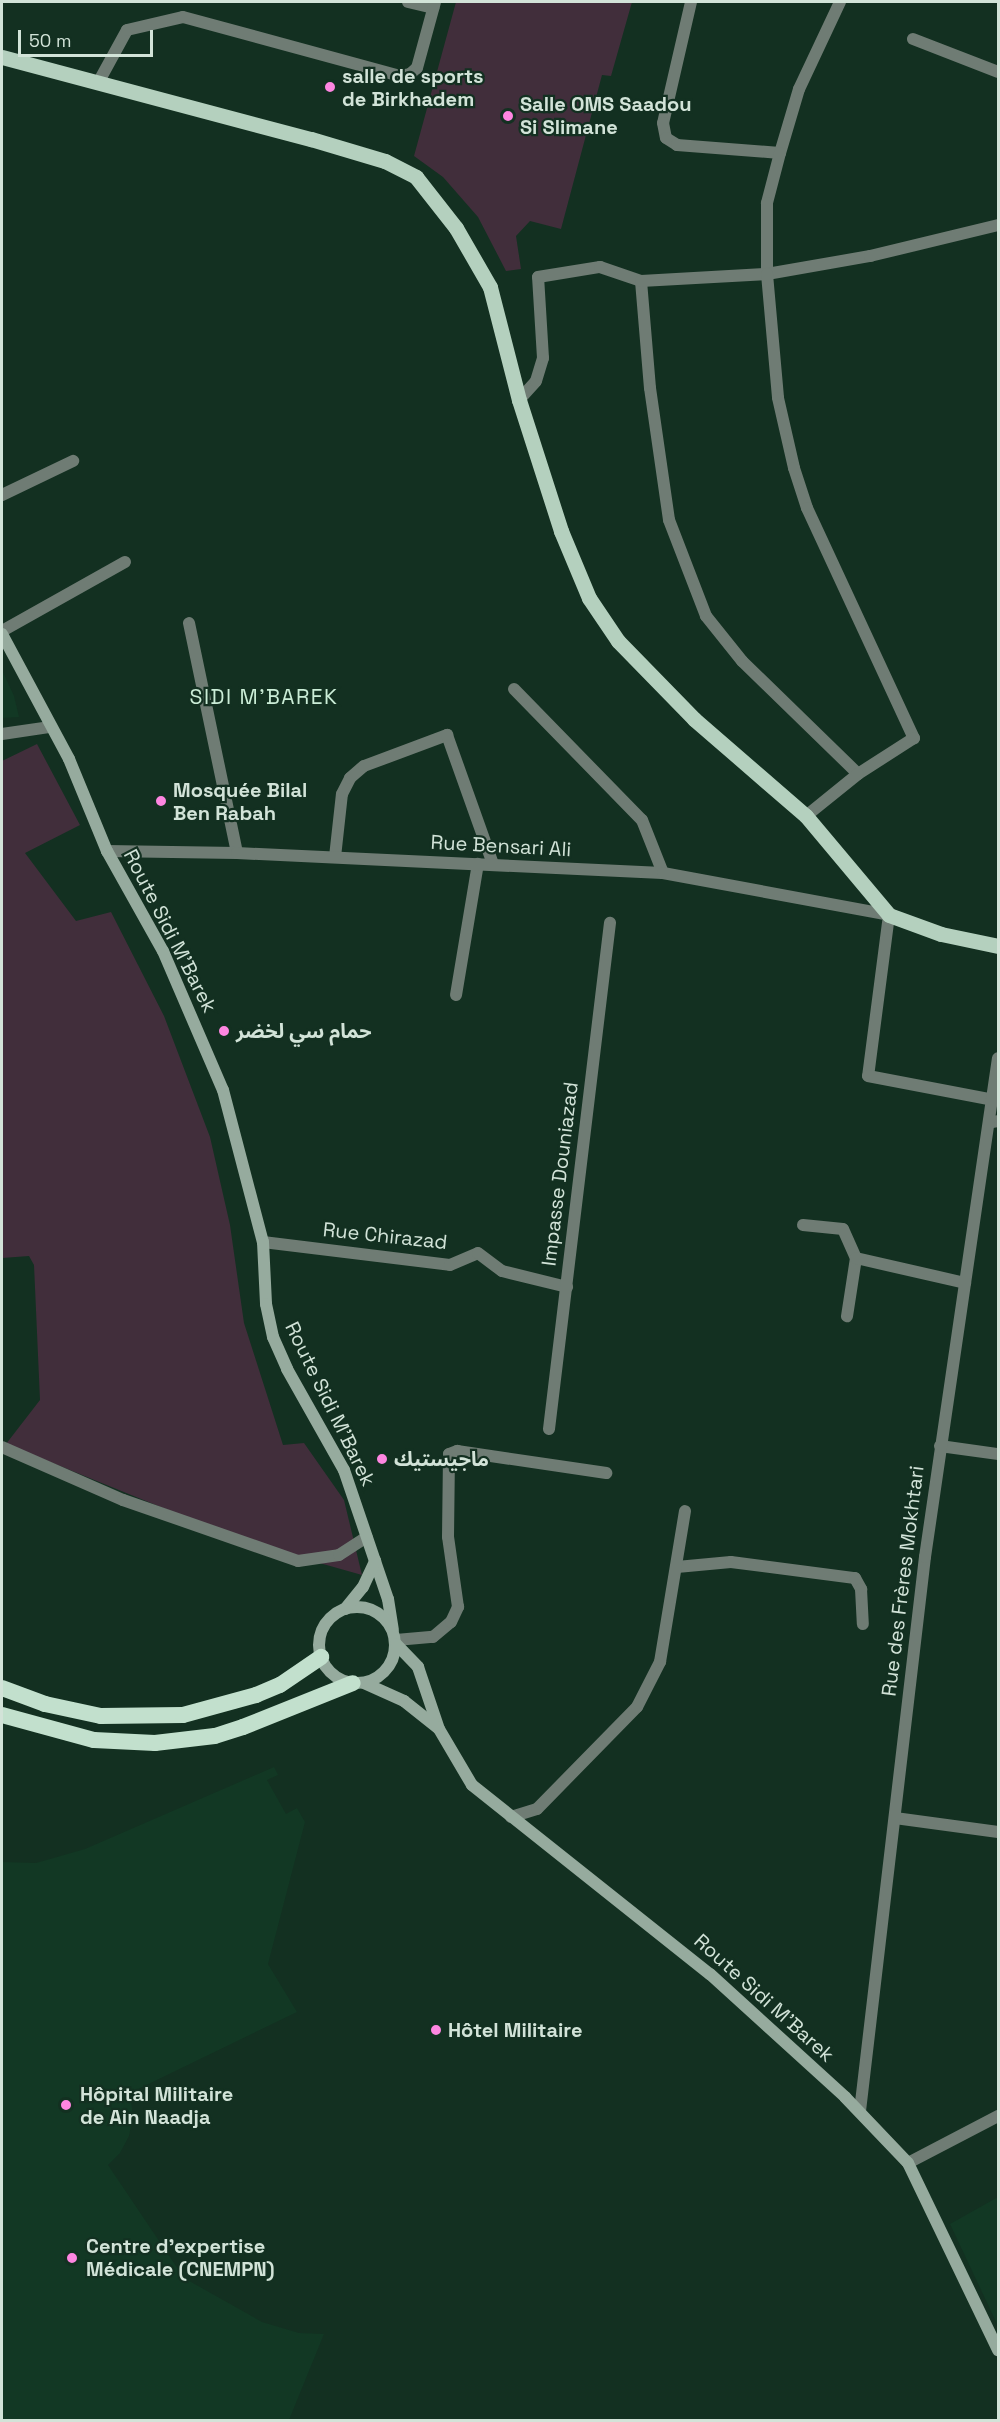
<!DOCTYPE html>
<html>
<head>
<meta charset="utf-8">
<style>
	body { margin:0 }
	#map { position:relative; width:1000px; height:2422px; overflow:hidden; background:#133021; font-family:"Space Grotesk","Noto Sans Arabic",sans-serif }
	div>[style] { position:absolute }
	.built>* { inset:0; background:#123824 }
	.green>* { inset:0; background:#412e3b }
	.minor>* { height:12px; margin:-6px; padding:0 6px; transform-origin:6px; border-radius:6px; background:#6f7c74 }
	.tertiary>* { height:12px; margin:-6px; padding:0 6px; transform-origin:6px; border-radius:6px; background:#6f7c74 }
	.secondary>* { height:12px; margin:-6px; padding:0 6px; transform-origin:6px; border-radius:6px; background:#96ab9e }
	.secondary>.ring { margin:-6px; padding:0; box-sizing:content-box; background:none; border:12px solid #96ab9e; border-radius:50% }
	.primary>* { height:15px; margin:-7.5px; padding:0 7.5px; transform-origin:7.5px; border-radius:7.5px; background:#b4d0be }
	.trunk>* { height:16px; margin:-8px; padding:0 8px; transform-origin:8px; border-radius:8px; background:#c2e0cd }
	.dots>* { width:16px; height:16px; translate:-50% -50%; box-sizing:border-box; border:3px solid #133021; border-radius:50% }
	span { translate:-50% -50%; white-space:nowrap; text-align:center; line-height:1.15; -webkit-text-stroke:4.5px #133021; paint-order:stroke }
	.poi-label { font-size:20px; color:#d2e3d8; font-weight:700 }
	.left { translate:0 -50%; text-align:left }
	.street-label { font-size:20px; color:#d2e3d8 }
	.neighbourhood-label { font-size:21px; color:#cbedd7; letter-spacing:1.5px }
	.frame { position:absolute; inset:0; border:3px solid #d2e3d8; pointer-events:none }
	.scale { position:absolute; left:18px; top:30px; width:135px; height:27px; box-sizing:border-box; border:3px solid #d2e3d8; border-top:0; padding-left:8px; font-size:18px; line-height:21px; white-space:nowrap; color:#d2e3d8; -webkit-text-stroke:4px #133021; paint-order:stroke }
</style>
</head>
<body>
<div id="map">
	<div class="built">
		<div style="clip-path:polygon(2px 670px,14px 696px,19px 717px,2px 718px)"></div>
		<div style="clip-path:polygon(274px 1767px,278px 1775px,267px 1780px,286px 1814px,297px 1808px,305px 1822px,268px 1964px,297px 2012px,130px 2093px,133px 2116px,129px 2136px,120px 2153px,108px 2165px,184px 2278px,262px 2322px,299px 2333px,324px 2334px,289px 2420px,2px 2420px,2px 1862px,36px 1863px,85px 1849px)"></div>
		<div style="clip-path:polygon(998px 2197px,998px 2326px,950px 2224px)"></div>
	</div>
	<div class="green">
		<div style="clip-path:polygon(456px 2px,632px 2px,611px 76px,602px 75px,561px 229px,530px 221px,516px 236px,521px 269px,506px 271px,478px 217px,443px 177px,414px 156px)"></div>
		<div style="clip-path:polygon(37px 744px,80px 825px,25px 853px,76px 921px,111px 912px,164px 1016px,210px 1137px,230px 1225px,244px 1323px,283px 1445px,304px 1443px,344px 1500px,362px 1575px,249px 1543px,6px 1444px,40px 1400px,34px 1265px,29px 1256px,2px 1258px,2px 761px)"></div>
	</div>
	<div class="minor">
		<div style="left:408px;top:2px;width:26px;rotate:13deg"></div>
		<div style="left:691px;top:2px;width:124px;rotate:103deg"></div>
		<div style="left:663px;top:123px;width:15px;rotate:79deg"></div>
		<div style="left:666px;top:138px;width:13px;rotate:32deg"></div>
		<div style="left:677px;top:145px;width:103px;rotate:4.4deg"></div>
		<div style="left:840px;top:2px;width:96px;rotate:115.2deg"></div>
		<div style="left:799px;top:89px;width:67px;rotate:106.5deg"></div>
		<div style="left:780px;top:153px;width:52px;rotate:104.6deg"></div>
		<div style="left:767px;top:203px;width:71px;rotate:90deg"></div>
		<div style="left:767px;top:274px;width:105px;rotate:-9.9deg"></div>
		<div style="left:870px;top:256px;width:132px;rotate:-13.6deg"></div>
		<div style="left:913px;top:39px;width:91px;rotate:21.2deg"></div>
		<div style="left:98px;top:83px;width:60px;rotate:-61.3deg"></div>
		<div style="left:127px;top:30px;width:57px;rotate:-13.1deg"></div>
		<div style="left:183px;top:17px;width:225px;rotate:15.2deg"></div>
		<div style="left:400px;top:76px;width:10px;rotate:-11deg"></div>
		<div style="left:410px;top:74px;width:9px;rotate:-41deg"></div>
		<div style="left:417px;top:68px;width:68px;rotate:-74.7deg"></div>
		<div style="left:641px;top:281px;width:107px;rotate:85.2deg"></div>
		<div style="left:650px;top:388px;width:133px;rotate:81.8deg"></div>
		<div style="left:669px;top:520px;width:103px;rotate:68.9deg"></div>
		<div style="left:706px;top:616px;width:58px;rotate:51.3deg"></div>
		<div style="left:742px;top:661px;width:162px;rotate:44.2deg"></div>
		<div style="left:519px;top:400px;width:25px;rotate:-48deg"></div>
		<div style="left:536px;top:381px;width:24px;rotate:-73deg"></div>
		<div style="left:543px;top:358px;width:81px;rotate:-93.5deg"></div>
		<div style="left:538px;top:277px;width:63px;rotate:-9.2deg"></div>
		<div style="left:600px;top:267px;width:43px;rotate:18.9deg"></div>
		<div style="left:641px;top:281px;width:126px;rotate:-3.2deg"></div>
		<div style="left:767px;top:274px;width:124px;rotate:84.9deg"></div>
		<div style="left:778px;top:398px;width:72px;rotate:77.1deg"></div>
		<div style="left:794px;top:468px;width:42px;rotate:72deg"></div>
		<div style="left:807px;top:508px;width:254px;rotate:65.1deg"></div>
		<div style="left:914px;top:738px;width:67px;rotate:147.3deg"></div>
		<div style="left:858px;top:774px;width:67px;rotate:141.1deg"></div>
		<div style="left:2px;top:495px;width:79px;rotate:-25.6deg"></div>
		<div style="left:189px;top:623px;width:235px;rotate:78.2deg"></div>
		<div style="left:2px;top:631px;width:141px;rotate:-29.3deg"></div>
		<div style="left:514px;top:689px;width:183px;rotate:45.7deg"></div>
		<div style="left:642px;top:820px;width:57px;rotate:68.4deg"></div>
		<div style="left:2px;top:734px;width:49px;rotate:-8.3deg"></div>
		<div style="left:335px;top:857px;width:63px;rotate:-83.7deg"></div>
		<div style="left:342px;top:794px;width:18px;rotate:-63deg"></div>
		<div style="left:350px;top:778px;width:18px;rotate:-41deg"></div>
		<div style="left:364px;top:766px;width:89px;rotate:-20.5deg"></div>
		<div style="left:447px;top:735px;width:137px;rotate:70.4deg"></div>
		<div style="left:889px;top:915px;width:162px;rotate:97.4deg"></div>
		<div style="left:868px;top:1076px;width:128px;rotate:10.8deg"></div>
		<div style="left:456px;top:995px;width:133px;rotate:-80.5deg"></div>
		<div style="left:992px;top:1122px;width:6px;rotate:-9deg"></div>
		<div style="left:803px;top:1225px;width:40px;rotate:5.7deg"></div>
		<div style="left:843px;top:1229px;width:32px;rotate:66deg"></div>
		<div style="left:856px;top:1258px;width:59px;rotate:98.8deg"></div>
		<div style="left:263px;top:1242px;width:188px;rotate:7deg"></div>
		<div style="left:450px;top:1265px;width:30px;rotate:-23deg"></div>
		<div style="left:478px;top:1253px;width:30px;rotate:37deg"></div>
		<div style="left:502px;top:1271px;width:67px;rotate:13.8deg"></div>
		<div style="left:856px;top:1258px;width:112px;rotate:12.9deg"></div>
		<div style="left:549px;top:1429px;width:510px;rotate:-83.13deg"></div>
		<div style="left:940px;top:1446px;width:59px;rotate:7.9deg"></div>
		<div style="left:2px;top:1447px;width:132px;rotate:23.7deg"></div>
		<div style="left:123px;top:1500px;width:185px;rotate:19.2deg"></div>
		<div style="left:298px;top:1561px;width:41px;rotate:-8.3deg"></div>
		<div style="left:339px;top:1555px;width:33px;rotate:-33deg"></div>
		<div style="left:677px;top:1567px;width:54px;rotate:-5.3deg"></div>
		<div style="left:731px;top:1562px;width:125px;rotate:7.4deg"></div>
		<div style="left:855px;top:1578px;width:13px;rotate:61deg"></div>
		<div style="left:861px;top:1589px;width:35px;rotate:87deg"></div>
		<div style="left:396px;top:1640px;width:37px;rotate:-5deg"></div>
		<div style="left:433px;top:1637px;width:23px;rotate:-40deg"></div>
		<div style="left:451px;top:1622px;width:17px;rotate:-65deg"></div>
		<div style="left:458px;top:1607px;width:71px;rotate:-98.1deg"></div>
		<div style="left:448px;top:1537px;width:83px;rotate:-89.3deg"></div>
		<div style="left:449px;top:1454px;width:9px;rotate:-21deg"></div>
		<div style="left:457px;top:1451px;width:151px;rotate:8.4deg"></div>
		<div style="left:511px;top:1817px;width:27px;rotate:-17deg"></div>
		<div style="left:537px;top:1809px;width:143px;rotate:-45.6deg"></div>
		<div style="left:637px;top:1707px;width:51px;rotate:-62.9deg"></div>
		<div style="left:660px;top:1662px;width:153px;rotate:-80.6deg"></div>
		<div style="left:895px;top:1818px;width:104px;rotate:7.7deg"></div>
		<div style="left:908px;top:2163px;width:102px;rotate:-27.6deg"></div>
	</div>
	<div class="tertiary">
		<div style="left:107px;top:851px;width:130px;rotate:0.9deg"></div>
		<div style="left:237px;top:853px;width:426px;rotate:2.7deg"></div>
		<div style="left:663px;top:873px;width:230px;rotate:10.5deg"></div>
		<div style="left:860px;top:2111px;width:558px;rotate:-83.31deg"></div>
		<div style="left:925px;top:1557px;width:504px;rotate:-81.68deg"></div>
	</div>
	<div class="secondary">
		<div style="left:2px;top:634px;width:142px;rotate:61.8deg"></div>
		<div style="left:69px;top:759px;width:100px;rotate:67.6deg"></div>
		<div style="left:107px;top:851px;width:115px;rotate:60.8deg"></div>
		<div style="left:163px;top:951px;width:151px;rotate:66.7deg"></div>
		<div style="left:223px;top:1090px;width:157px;rotate:75.3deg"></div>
		<div style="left:263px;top:1242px;width:62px;rotate:87.2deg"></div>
		<div style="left:266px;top:1304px;width:34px;rotate:78deg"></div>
		<div style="left:273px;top:1337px;width:35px;rotate:66deg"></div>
		<div style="left:287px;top:1369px;width:116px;rotate:60.6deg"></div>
		<div style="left:344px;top:1470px;width:136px;rotate:71.2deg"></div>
		<div style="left:388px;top:1599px;width:31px;rotate:81deg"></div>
		<div class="ring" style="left:319px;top:1607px;width:64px;height:64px"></div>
		<div style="left:345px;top:1609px;width:28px;rotate:-51deg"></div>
		<div style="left:363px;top:1587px;width:29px;rotate:-65deg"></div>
		<div style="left:396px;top:1644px;width:32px;rotate:46deg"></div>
		<div style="left:418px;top:1667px;width:65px;rotate:71.3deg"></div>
		<div style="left:439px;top:1729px;width:65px;rotate:59.5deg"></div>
		<div style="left:472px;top:1785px;width:304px;rotate:38.5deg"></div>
		<div style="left:710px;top:1974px;width:183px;rotate:42.3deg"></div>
		<div style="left:845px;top:2097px;width:91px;rotate:46.3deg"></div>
		<div style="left:908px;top:2163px;width:208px;rotate:64.3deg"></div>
		<div style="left:364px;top:1683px;width:44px;rotate:24.2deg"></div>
		<div style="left:404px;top:1701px;width:43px;rotate:38.5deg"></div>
	</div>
	<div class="primary">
		<div style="left:2px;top:57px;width:320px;rotate:14.9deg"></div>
		<div style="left:311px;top:139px;width:77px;rotate:16.6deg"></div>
		<div style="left:385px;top:161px;width:35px;rotate:27deg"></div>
		<div style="left:416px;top:177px;width:65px;rotate:51.9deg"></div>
		<div style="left:456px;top:228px;width:68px;rotate:60deg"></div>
		<div style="left:490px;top:287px;width:117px;rotate:75.6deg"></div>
		<div style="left:519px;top:400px;width:138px;rotate:72.2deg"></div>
		<div style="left:561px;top:531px;width:73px;rotate:67.3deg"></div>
		<div style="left:589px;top:598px;width:52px;rotate:56deg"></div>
		<div style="left:618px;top:641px;width:109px;rotate:45.7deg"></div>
		<div style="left:694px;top:719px;width:148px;rotate:40.9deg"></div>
		<div style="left:806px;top:816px;width:129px;rotate:50deg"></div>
		<div style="left:889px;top:915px;width:55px;rotate:20.1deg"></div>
		<div style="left:941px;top:934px;width:58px;rotate:11.9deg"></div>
	</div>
	<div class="trunk">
		<div style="left:2px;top:1688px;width:46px;rotate:20.4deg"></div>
		<div style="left:45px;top:1704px;width:57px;rotate:12.1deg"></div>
		<div style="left:101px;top:1716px;width:82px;rotate:-0.7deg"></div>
		<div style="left:183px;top:1715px;width:76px;rotate:-15.3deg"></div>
		<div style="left:256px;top:1695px;width:26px;rotate:-23deg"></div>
		<div style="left:280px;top:1685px;width:50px;rotate:-34.3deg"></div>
		<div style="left:2px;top:1715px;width:95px;rotate:15.2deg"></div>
		<div style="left:94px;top:1740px;width:61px;rotate:2.8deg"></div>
		<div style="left:155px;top:1743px;width:60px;rotate:-6.7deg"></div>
		<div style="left:215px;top:1736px;width:29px;rotate:-18deg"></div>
		<div style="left:243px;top:1727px;width:118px;rotate:-21.8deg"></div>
	</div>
	<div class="dots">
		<div style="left:330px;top:87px;background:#fe86e1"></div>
		<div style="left:508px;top:116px;background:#fe86e1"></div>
		<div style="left:161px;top:801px;background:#fe86e1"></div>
		<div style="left:224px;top:1031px;background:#fe86e1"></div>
		<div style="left:382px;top:1459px;background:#fe86e1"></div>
		<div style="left:436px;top:2030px;background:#fe86e1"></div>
		<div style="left:66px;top:2105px;background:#fe86e1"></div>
		<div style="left:72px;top:2258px;background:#fe86e1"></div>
	</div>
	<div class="poi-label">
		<span class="left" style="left:342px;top:88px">salle de sports<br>de Birkhadem</span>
		<span class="left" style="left:520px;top:116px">Salle OMS Saadou<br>Si Slimane</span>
		<span class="left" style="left:173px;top:802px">Mosquée Bilal<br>Ben Rabah</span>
		<span class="left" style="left:236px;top:1031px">حمام سي لخضر</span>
		<span class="left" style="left:394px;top:1459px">ماجيستيك</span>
		<span class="left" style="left:448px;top:2030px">Hôtel Militaire</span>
		<span class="left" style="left:80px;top:2106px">Hôpital Militaire<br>de Ain Naadja</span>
		<span class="left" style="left:86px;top:2258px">Centre d'expertise<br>Médicale (CNEMPN)</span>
	</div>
	<div class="street-label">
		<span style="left:501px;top:846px;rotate:3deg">Rue Bensari Ali</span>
		<span style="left:170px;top:931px;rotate:63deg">Route Sidi M'Barek</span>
		<span style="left:560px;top:1174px;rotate:-83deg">Impasse Douniazad</span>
		<span style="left:385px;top:1236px;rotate:6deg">Rue Chirazad</span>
		<span style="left:330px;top:1404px;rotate:64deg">Route Sidi M'Barek</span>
		<span style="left:903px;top:1581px;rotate:-83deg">Rue des Frères Mokhtari</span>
		<span style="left:764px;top:1998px;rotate:42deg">Route Sidi M'Barek</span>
	</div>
	<div class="neighbourhood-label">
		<span style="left:264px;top:697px">SIDI M'BAREK</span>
	</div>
	<div class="frame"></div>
	<div class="scale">50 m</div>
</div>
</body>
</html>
